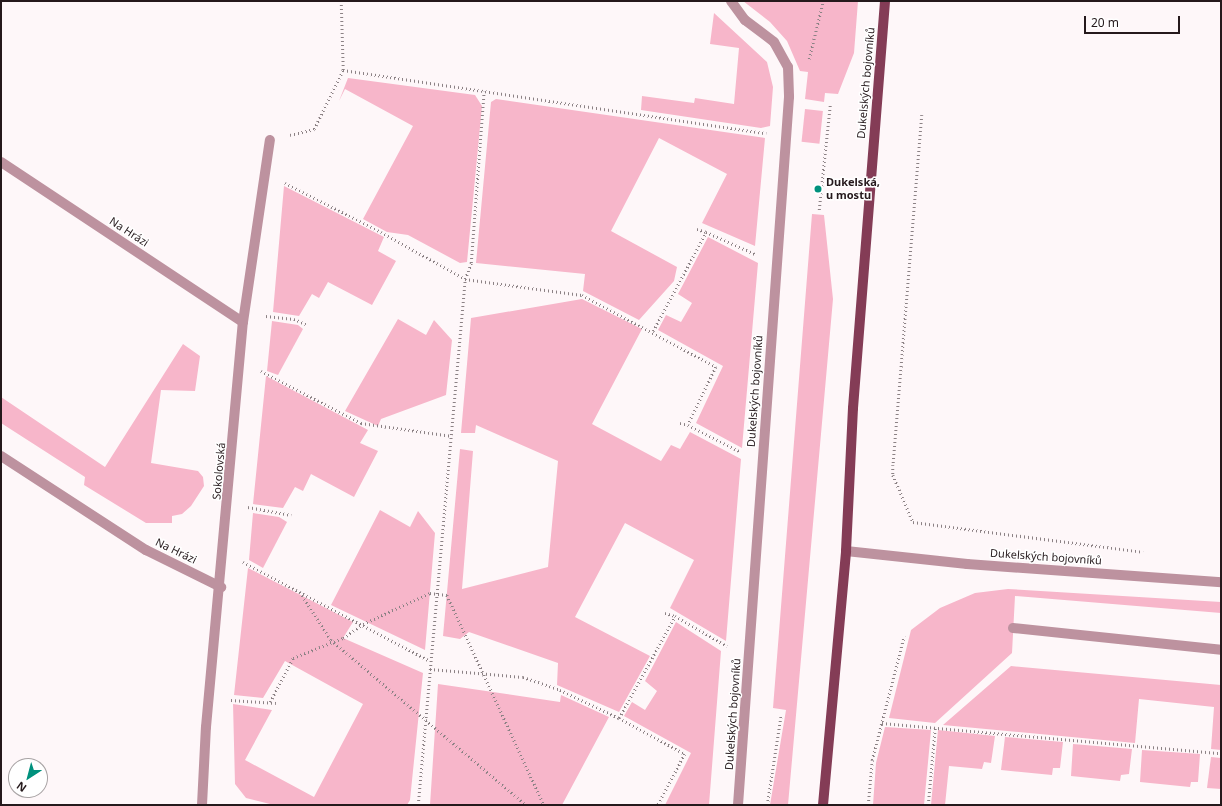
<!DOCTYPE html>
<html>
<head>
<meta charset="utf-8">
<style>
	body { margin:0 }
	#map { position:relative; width:1222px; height:806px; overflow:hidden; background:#fef7f9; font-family:"Noto Sans",sans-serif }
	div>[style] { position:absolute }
	.green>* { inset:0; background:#f7b6ca; transform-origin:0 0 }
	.path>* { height:2.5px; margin-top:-1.25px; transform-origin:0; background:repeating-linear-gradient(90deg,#8c8285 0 1px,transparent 0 4px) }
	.street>* { height:10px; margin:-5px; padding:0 5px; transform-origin:5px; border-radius:5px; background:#bd929f }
	.primary>* { height:10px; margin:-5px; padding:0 5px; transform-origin:5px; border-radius:5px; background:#843c56 }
	.dots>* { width:11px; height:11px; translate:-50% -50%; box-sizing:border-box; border:2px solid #fff; border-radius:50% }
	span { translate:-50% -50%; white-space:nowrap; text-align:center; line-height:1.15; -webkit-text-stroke:3px #fff; paint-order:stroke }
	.street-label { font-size:11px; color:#25191c }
	.poi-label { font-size:11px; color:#25191c; font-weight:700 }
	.left { translate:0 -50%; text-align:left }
	.frame { position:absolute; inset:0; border:2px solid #25191c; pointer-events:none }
	.north { position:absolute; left:8px; top:758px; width:40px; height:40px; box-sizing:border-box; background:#fff; border:1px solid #a8a3a4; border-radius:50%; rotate:216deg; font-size:11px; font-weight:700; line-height:16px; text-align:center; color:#25191c }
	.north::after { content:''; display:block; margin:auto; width:14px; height:18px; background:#00917d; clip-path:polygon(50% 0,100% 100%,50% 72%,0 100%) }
	.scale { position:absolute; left:1084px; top:16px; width:96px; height:18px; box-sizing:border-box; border:2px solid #25191c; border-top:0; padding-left:5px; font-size:12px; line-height:14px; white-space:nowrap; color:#25191c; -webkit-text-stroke:3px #fff; paint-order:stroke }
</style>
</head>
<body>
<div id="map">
	<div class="green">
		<div style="clip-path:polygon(743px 1px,858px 1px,854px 53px,838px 94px,825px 93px,824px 102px,805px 99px,808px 72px,800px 71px,787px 41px,770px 22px)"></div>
		<div style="clip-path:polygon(714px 13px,767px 62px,773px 87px,770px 126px,761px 128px,641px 110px,642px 96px,694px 103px,695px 98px,734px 104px,739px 48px,710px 44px)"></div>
		<div style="clip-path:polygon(348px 78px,475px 95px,482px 106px,467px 262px,460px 263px,408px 235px,387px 232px,363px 219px,413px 126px,345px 89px,339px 101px)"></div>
		<div style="clip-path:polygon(496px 99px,765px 138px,755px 246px,702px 223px,727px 174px,659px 138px,611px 231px,677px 267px,674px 281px,639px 320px,583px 291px,585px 274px,476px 263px,491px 102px)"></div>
		<div style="left:805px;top:109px;width:18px;height:33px;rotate:6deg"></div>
		<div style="clip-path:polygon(284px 186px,384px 237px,378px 251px,396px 261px,372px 305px,328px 282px,319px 298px,312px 294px,299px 316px,273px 312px)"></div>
		<div style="clip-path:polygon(812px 214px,824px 215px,833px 299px,788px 805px,770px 805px,786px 710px,773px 708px)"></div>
		<div style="clip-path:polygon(708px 237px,758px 263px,742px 448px,696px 423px,723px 366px,658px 330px,666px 315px,681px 322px,692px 303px,678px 294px)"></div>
		<div style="clip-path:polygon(582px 299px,642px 329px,592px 424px,661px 461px,671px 445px,680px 449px,690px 432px,741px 459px,726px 641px,670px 608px,694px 560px,625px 523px,575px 617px,650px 656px,619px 712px,557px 685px,558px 663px,469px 632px,460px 639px,443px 636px,460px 449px,473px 451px,462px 589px,548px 567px,558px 461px,476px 425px,475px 433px,461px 433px,471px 318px)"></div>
		<div style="clip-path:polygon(398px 319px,426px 335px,434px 320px,452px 340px,446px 395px,381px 419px,378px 426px,345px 411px)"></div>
		<div style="clip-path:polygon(272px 321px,298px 325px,303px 329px,278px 375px,267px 371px)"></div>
		<div style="clip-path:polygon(183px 344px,200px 356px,195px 391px,161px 390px,151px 463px,198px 471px,203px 477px,204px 486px,191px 506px,182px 514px,172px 516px,172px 523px,146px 523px,84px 485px,85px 477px,1px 423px,1px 397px,105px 467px)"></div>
		<div style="clip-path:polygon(266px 376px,368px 430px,360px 443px,378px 451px,354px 497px,311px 474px,303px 491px,295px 487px,283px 508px,253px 504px)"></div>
		<div style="clip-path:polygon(380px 510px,410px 527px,418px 511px,435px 533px,425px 650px,331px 605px)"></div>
		<div style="clip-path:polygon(253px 513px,279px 517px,287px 522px,263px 568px,249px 560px)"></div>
		<div style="clip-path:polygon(248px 568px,353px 622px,343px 638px,423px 673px,410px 800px,407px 805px,274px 805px,246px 798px,235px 784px,233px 704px,272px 710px,245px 760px,314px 797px,363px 704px,285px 661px,263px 698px,234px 695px)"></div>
		<div style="clip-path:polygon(1008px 589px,1221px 602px,1221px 613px,1015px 596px,1012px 653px,935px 723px,889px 718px,911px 630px,940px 608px,975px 593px)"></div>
		<div style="clip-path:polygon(676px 622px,721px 651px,709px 805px,665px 805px,691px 753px,624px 716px,632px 702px,645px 710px,657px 691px,645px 681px)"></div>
		<div style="clip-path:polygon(1011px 666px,1221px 685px,1221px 750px,1211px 749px,1214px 707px,1139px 699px,1135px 743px,943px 725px)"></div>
		<div style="clip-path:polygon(438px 684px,560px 702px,561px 695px,609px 717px,562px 805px,430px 805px)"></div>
		<div style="clip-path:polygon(885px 727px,931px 730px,924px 805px,873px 805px,876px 763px)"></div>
		<div style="clip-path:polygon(938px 730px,995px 736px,991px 763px,984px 762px,982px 769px,949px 766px,945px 805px,931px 805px)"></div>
		<div style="clip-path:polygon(1005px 737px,1063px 742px,1060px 768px,1053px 768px,1052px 775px,1001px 770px)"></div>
		<div style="clip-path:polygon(1073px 744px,1132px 749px,1129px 774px,1121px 775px,1120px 781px,1071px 776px)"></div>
		<div style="clip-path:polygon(1142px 750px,1200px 754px,1198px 782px,1191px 782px,1190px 787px,1140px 782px)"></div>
		<div style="clip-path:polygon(1211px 757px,1221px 758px,1221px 789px,1207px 788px)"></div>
	</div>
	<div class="path">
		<div style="left:809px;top:59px;width:60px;rotate:-76.4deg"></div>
		<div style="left:343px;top:70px;width:428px;rotate:8.5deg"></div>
		<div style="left:922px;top:115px;width:351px;rotate:94.7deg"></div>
		<div style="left:893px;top:465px;width:10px;rotate:90deg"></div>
		<div style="left:893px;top:475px;width:51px;rotate:66.9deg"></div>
		<div style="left:913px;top:522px;width:232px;rotate:7.4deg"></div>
		<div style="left:290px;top:135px;width:25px;rotate:-14deg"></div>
		<div style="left:314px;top:129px;width:66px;rotate:-63.8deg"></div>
		<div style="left:343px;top:70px;width:69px;rotate:-91.7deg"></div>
		<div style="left:285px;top:183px;width:108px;rotate:27deg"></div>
		<div style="left:381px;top:232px;width:96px;rotate:29.2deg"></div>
		<div style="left:465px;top:279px;width:118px;rotate:7.8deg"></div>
		<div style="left:582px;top:295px;width:152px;rotate:28.2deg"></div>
		<div style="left:716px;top:367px;width:64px;rotate:115.8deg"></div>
		<div style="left:688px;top:425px;width:59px;rotate:27deg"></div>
		<div style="left:819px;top:210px;width:105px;rotate:-84deg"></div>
		<div style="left:697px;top:229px;width:9px;rotate:18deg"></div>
		<div style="left:266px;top:316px;width:28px;rotate:6deg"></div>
		<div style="left:294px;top:319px;width:13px;rotate:23deg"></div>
		<div style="left:653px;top:331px;width:112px;rotate:-61.8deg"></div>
		<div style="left:706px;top:232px;width:54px;rotate:24.2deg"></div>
		<div style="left:261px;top:371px;width:113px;rotate:27.5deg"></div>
		<div style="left:361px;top:423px;width:92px;rotate:8.1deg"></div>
		<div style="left:680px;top:423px;width:8px;rotate:14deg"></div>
		<div style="left:248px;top:507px;width:44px;rotate:10.5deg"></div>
		<div style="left:243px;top:562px;width:212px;rotate:27.9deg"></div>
		<div style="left:300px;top:592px;width:57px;rotate:57.1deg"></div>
		<div style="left:331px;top:640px;width:255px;rotate:40.2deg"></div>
		<div style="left:665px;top:613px;width:10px;rotate:17deg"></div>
		<div style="left:430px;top:669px;width:93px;rotate:4.9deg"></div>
		<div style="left:523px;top:677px;width:39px;rotate:19deg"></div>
		<div style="left:560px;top:690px;width:65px;rotate:25.4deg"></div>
		<div style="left:619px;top:718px;width:75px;rotate:28.6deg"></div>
		<div style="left:685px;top:754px;width:58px;rotate:117.9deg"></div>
		<div style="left:231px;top:700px;width:45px;rotate:3.8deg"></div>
		<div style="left:270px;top:702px;width:50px;rotate:-62.4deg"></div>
		<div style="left:293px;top:658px;width:54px;rotate:-21.8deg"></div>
		<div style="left:343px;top:638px;width:24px;rotate:-35deg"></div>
		<div style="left:363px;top:624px;width:74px;rotate:-24.8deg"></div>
		<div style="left:430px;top:593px;width:17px;rotate:7deg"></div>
		<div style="left:447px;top:595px;width:231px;rotate:65.2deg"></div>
		<div style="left:619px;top:718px;width:116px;rotate:-61.2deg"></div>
		<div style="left:675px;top:616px;width:60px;rotate:30deg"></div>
		<div style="left:882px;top:723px;width:340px;rotate:5.1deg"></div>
		<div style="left:418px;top:805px;width:528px;rotate:-84.89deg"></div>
		<div style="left:465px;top:279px;width:17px;rotate:-69deg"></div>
		<div style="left:471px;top:263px;width:172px;rotate:-85.7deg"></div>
		<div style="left:767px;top:805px;width:91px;rotate:-81.2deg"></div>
		<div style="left:868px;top:805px;width:45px;rotate:-84.9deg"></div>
		<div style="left:872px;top:760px;width:128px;rotate:-75.5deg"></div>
		<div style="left:928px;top:805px;width:77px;rotate:-84.8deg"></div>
	</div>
	<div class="street">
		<div style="left:731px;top:1px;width:24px;rotate:54deg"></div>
		<div style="left:745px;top:20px;width:36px;rotate:37deg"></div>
		<div style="left:774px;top:42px;width:29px;rotate:61deg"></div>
		<div style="left:788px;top:67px;width:30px;rotate:88deg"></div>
		<div style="left:789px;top:97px;width:710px;rotate:94.12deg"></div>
		<div style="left:1px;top:162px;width:290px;rotate:33.5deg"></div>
		<div style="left:1px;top:456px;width:173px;rotate:33deg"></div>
		<div style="left:146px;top:550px;width:84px;rotate:26.3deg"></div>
		<div style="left:846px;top:551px;width:122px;rotate:6.1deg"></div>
		<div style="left:967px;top:564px;width:255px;rotate:4.1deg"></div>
		<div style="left:1013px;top:628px;width:209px;rotate:6deg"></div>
		<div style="left:202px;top:805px;width:78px;rotate:-87.1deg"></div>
		<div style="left:206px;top:727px;width:407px;rotate:-84.8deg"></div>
		<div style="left:243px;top:322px;width:184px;rotate:-81.6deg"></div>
	</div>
	<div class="primary">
		<div style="left:823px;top:805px;width:255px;rotate:-84.8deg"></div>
		<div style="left:846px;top:551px;width:143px;rotate:-87.2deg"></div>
		<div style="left:853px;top:408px;width:408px;rotate:-85.5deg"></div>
	</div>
	<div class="dots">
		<div style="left:818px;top:189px;background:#00917d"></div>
	</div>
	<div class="street-label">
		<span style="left:866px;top:83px;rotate:-85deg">Dukelských bojovníků</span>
		<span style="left:129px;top:232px;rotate:33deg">Na Hrázi</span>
		<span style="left:755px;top:391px;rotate:-86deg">Dukelských bojovníků</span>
		<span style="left:219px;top:471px;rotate:-85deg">Sokolovská</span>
		<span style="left:176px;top:551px;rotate:26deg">Na Hrázi</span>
		<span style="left:1046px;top:557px;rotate:4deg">Dukelských bojovníků</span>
		<span style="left:733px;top:714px;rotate:-86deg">Dukelských bojovníků</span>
	</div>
	<div class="poi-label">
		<span class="left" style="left:826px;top:189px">Dukelská,<br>u mostu</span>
	</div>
	<div class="frame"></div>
	<div class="north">N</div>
	<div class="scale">20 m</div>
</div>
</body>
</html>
